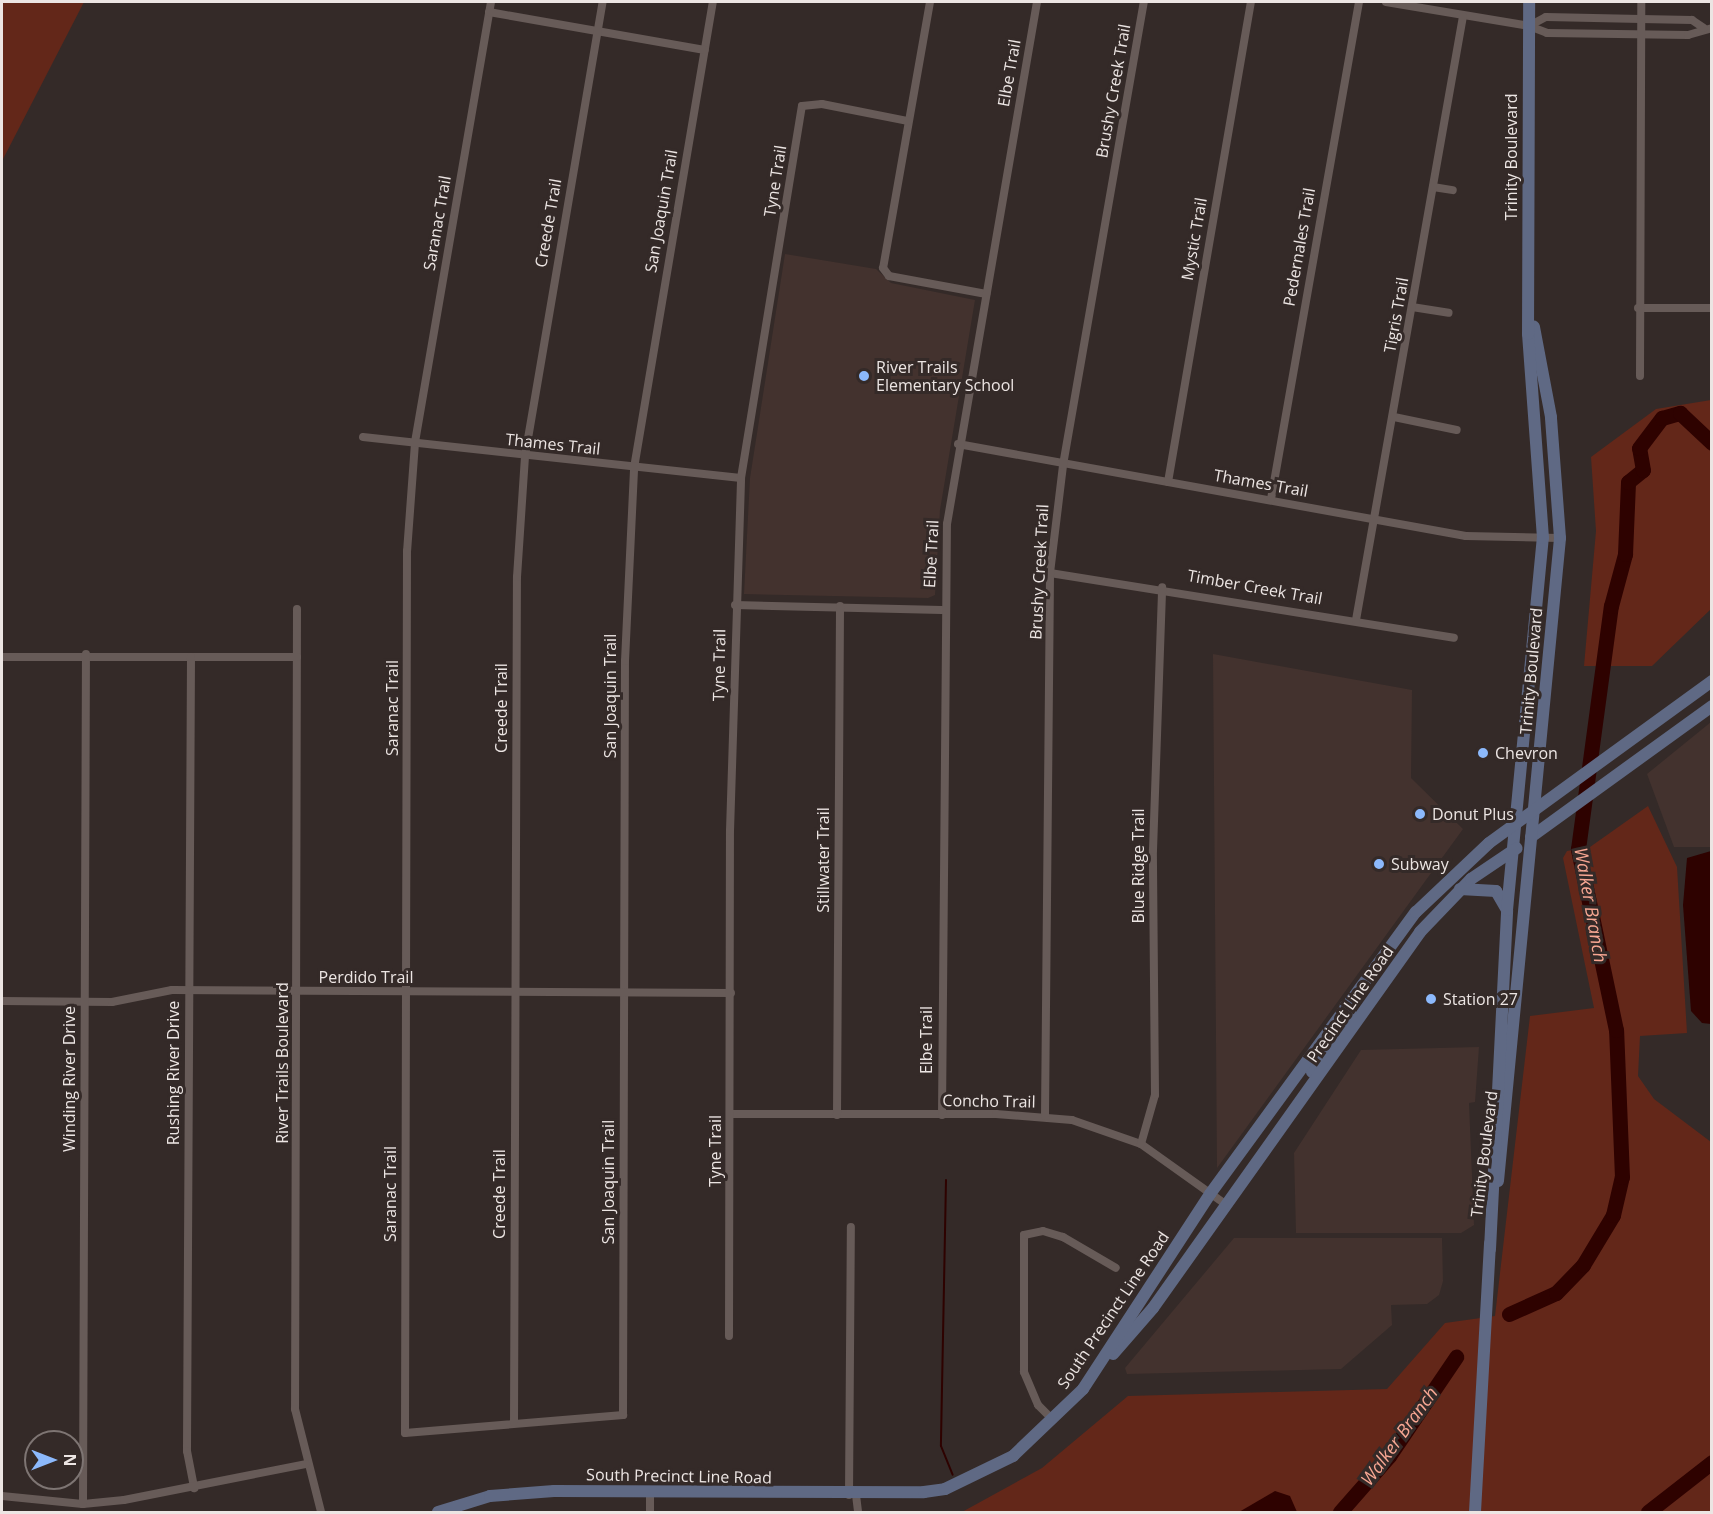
<!DOCTYPE html>
<html>
<head>
<meta charset="utf-8">
<style>
	body { margin:0 }
	#map { position:relative; width:1713px; height:1514px; overflow:hidden; background:#342a28; font-family:"Open Sans",sans-serif }
	div>[style] { position:absolute }
	.built>* { inset:0; background:#43322e }
	.green>* { inset:0; background:#632719 }
	.water>* { inset:0; background:#2e0200 }
	.stream>* { height:2px; margin:-1px; padding:0 1px; transform-origin:1px; border-radius:1px; background:#2e0200 }
	.river>* { height:15px; margin:-7.5px; padding:0 7.5px; transform-origin:7.5px; border-radius:7.5px; background:#2e0200 }
	.street>* { height:8px; margin:-4px; padding:0 4px; transform-origin:4px; border-radius:4px; background:#675b58 }
	.secondary>* { height:12px; margin:-6px; padding:0 6px; transform-origin:6px; border-radius:6px; background:#5f6984 }
	.dots>* { width:16px; height:16px; translate:-50% -50%; box-sizing:border-box; border:3px solid #342a28; border-radius:50% }
	span { translate:-50% -50%; white-space:nowrap; text-align:center; line-height:1.15; -webkit-text-stroke:6px #342a28; paint-order:stroke }
	.street-label { font-size:16px; color:#ece5e3 }
	.poi-label { font-size:16px; color:#ece5e3 }
	.left { translate:0 -50%; text-align:left }
	.water-label { font-size:18px; color:#f8a793; font-style:italic }
	.frame { position:absolute; inset:0; border:3px solid #ece5e3; pointer-events:none }
	.north { position:absolute; left:24px; top:1430px; width:60px; height:60px; box-sizing:border-box; background:#342a28; border:2px solid #7e7573; border-radius:50%; rotate:90deg; font-size:16px; font-weight:700; line-height:24px; text-align:center; color:#ece5e3 }
	.north::after { content:''; display:block; margin:auto; width:21px; height:27px; background:#8cb9fc; clip-path:polygon(50% 0,100% 100%,50% 72%,0 100%) }
</style>
</head>
<body>
<div id="map">
	<div class="built">
		<div style="clip-path:polygon(785px 254px,876px 269px,891px 283px,975px 300px,940px 510px,935px 595px,928px 598px,744px 594px,750px 478px)"></div>
		<div style="clip-path:polygon(1213px 654px,1412px 690px,1411px 778px,1463px 829px,1217px 1168px)"></div>
		<div style="clip-path:polygon(1711px 722px,1711px 847px,1674px 847px,1647px 774px)"></div>
		<div style="clip-path:polygon(1479px 1047px,1475px 1102px,1469px 1103px,1474px 1225px,1461px 1233px,1296px 1233px,1294px 1153px,1361px 1050px)"></div>
		<div style="clip-path:polygon(1234px 1238px,1442px 1238px,1443px 1281px,1439px 1295px,1427px 1304px,1391px 1305px,1392px 1325px,1341px 1369px,1127px 1374px,1125px 1368px)"></div>
	</div>
	<div class="green">
		<div style="clip-path:polygon(2px 2px,84px 2px,2px 161px)"></div>
		<div style="clip-path:polygon(1711px 400px,1711px 609px,1652px 666px,1584px 666px,1596px 531px,1591px 457px,1656px 409px)"></div>
		<div style="clip-path:polygon(1648px 806px,1677px 867px,1687px 1033px,1640px 1036px,1638px 1076px,1654px 1099px,1711px 1142px,1711px 1512px,962px 1512px,1042px 1468px,1128px 1396px,1387px 1389px,1445px 1323px,1495px 1316px,1530px 1016px,1594px 1008px,1563px 858px,1567px 851px,1590px 847px)"></div>
	</div>
	<div class="water">
		<div style="clip-path:polygon(1711px 851px,1712px 851px,1711px 1024px,1702px 1023px,1691px 1011px,1683px 905px,1687px 858px)"></div>
		<div style="clip-path:polygon(1275px 1491px,1290px 1496px,1297px 1512px,1239px 1512px)"></div>
	</div>
	<div class="stream">
		<div style="left:946px;top:1180px;width:266px;rotate:91.1deg"></div>
		<div style="left:941px;top:1446px;width:31px;rotate:68deg"></div>
	</div>
	<div class="river">
		<div style="left:1509px;top:1314px;width:51px;rotate:-24.1deg"></div>
		<div style="left:1556px;top:1293px;width:39px;rotate:-46deg"></div>
		<div style="left:1583px;top:1265px;width:58px;rotate:-59deg"></div>
		<div style="left:1613px;top:1215px;width:39px;rotate:-77deg"></div>
		<div style="left:1622px;top:1177px;width:147px;rotate:-92.3deg"></div>
		<div style="left:1616px;top:1030px;width:185px;rotate:-101.9deg"></div>
		<div style="left:1578px;top:849px;width:245px;rotate:-82.3deg"></div>
		<div style="left:1611px;top:606px;width:54px;rotate:-74.9deg"></div>
		<div style="left:1625px;top:554px;width:72px;rotate:-87.6deg"></div>
		<div style="left:1628px;top:482px;width:19px;rotate:-39deg"></div>
		<div style="left:1643px;top:470px;width:22px;rotate:-100deg"></div>
		<div style="left:1639px;top:448px;width:38px;rotate:-53deg"></div>
		<div style="left:1662px;top:418px;width:19px;rotate:-16deg"></div>
		<div style="left:1680px;top:413px;width:44px;rotate:43.2deg"></div>
		<div style="left:1340px;top:1512px;width:74px;rotate:-48.8deg"></div>
		<div style="left:1389px;top:1456px;width:120px;rotate:-55.9deg"></div>
		<div style="left:1648px;top:1512px;width:81px;rotate:-38deg"></div>
	</div>
	<div class="street">
		<div style="left:491px;top:2px;width:448px;rotate:99.8deg"></div>
		<div style="left:415px;top:443px;width:108px;rotate:94.2deg"></div>
		<div style="left:407px;top:551px;width:882px;rotate:90.13deg"></div>
		<div style="left:405px;top:1433px;width:219px;rotate:-4.7deg"></div>
		<div style="left:623px;top:1415px;width:754px;rotate:-89.85deg"></div>
		<div style="left:625px;top:661px;width:193px;rotate:-87.3deg"></div>
		<div style="left:634px;top:468px;width:473px;rotate:-80.4deg"></div>
		<div style="left:930px;top:2px;width:270px;rotate:100deg"></div>
		<div style="left:883px;top:268px;width:10px;rotate:53deg"></div>
		<div style="left:889px;top:276px;width:99px;rotate:10.5deg"></div>
		<div style="left:1386px;top:2px;width:145px;rotate:9.5deg"></div>
		<div style="left:1529px;top:26px;width:19px;rotate:21deg"></div>
		<div style="left:1547px;top:33px;width:141px;rotate:0.8deg"></div>
		<div style="left:1688px;top:35px;width:25px;rotate:-16deg"></div>
		<div style="left:489px;top:12px;width:219px;rotate:10deg"></div>
		<div style="left:1529px;top:26px;width:19px;rotate:-28deg"></div>
		<div style="left:1546px;top:17px;width:95px;rotate:1.2deg"></div>
		<div style="left:1641px;top:19px;width:51px;rotate:1.1deg"></div>
		<div style="left:1692px;top:20px;width:14px;rotate:34deg"></div>
		<div style="left:1433px;top:187px;width:20px;rotate:9deg"></div>
		<div style="left:1412px;top:307px;width:37px;rotate:9deg"></div>
		<div style="left:1638px;top:308px;width:74px"></div>
		<div style="left:1640px;top:376px;width:374px;rotate:-89.8deg"></div>
		<div style="left:1394px;top:417px;width:64px;rotate:11.7deg"></div>
		<div style="left:363px;top:437px;width:380px;rotate:6.2deg"></div>
		<div style="left:958px;top:444px;width:516px;rotate:10.27deg"></div>
		<div style="left:1466px;top:536px;width:94px;rotate:1.2deg"></div>
		<div style="left:1168px;top:482px;width:487px;rotate:-80.2deg"></div>
		<div style="left:1271px;top:499px;width:505px;rotate:-79.96deg"></div>
		<div style="left:1050px;top:573px;width:409px;rotate:9.1deg"></div>
		<div style="left:735px;top:605px;width:207px;rotate:1.4deg"></div>
		<div style="left:297px;top:609px;width:800px;rotate:90.14deg"></div>
		<div style="left:295px;top:1409px;width:106px;rotate:75.8deg"></div>
		<div style="left:1356px;top:620px;width:613px;rotate:-79.95deg"></div>
		<div style="left:2px;top:657px;width:295px"></div>
		<div style="left:191px;top:657px;width:794px;rotate:90.29deg"></div>
		<div style="left:187px;top:1451px;width:38px;rotate:79deg"></div>
		<div style="left:2px;top:1001px;width:110px;rotate:0.5deg"></div>
		<div style="left:112px;top:1002px;width:61px;rotate:-11.3deg"></div>
		<div style="left:172px;top:990px;width:559px;rotate:0.31deg"></div>
		<div style="left:730px;top:1114px;width:266px"></div>
		<div style="left:996px;top:1114px;width:76px;rotate:4.5deg"></div>
		<div style="left:1072px;top:1120px;width:73px;rotate:19.2deg"></div>
		<div style="left:1141px;top:1144px;width:103px;rotate:35.5deg"></div>
		<div style="left:837px;top:1115px;width:509px;rotate:-89.66deg"></div>
		<div style="left:942px;top:1115px;width:591px;rotate:-89.52deg"></div>
		<div style="left:947px;top:524px;width:530px;rotate:-80.22deg"></div>
		<div style="left:1045px;top:1116px;width:543px;rotate:-89.47deg"></div>
		<div style="left:1050px;top:573px;width:109px;rotate:-83.1deg"></div>
		<div style="left:1063px;top:465px;width:470px;rotate:-80.1deg"></div>
		<div style="left:1141px;top:1144px;width:51px;rotate:-74.1deg"></div>
		<div style="left:1155px;top:1095px;width:245px;rotate:-90.5deg"></div>
		<div style="left:1153px;top:850px;width:263px;rotate:-88deg"></div>
		<div style="left:729px;top:1336px;width:505px;rotate:-89.89deg"></div>
		<div style="left:730px;top:831px;width:353px;rotate:-88.2deg"></div>
		<div style="left:741px;top:478px;width:377px;rotate:-80.7deg"></div>
		<div style="left:802px;top:106px;width:20px;rotate:-6deg"></div>
		<div style="left:822px;top:104px;width:88px;rotate:11.2deg"></div>
		<div style="left:1053px;top:1420px;width:21px;rotate:-135deg"></div>
		<div style="left:1038px;top:1405px;width:36px;rotate:-113deg"></div>
		<div style="left:1024px;top:1372px;width:137px;rotate:-90deg"></div>
		<div style="left:1024px;top:1235px;width:19px;rotate:-12deg"></div>
		<div style="left:1043px;top:1231px;width:21px;rotate:17deg"></div>
		<div style="left:1063px;top:1237px;width:61px;rotate:30.3deg"></div>
		<div style="left:514px;top:1422px;width:845px;rotate:-89.8deg"></div>
		<div style="left:517px;top:577px;width:121px;rotate:-86.2deg"></div>
		<div style="left:525px;top:456px;width:461px;rotate:-80.3deg"></div>
		<div style="left:650px;top:1493px;width:19px;rotate:90deg"></div>
		<div style="left:849px;top:1495px;width:268px;rotate:-89.6deg"></div>
		<div style="left:856px;top:1495px;width:17px;rotate:83deg"></div>
		<div style="left:2px;top:1496px;width:81px;rotate:5.6deg"></div>
		<div style="left:83px;top:1504px;width:41px;rotate:-5.6deg"></div>
		<div style="left:124px;top:1500px;width:185px;rotate:-11.2deg"></div>
		<div style="left:83px;top:1504px;width:850px;rotate:-89.8deg"></div>
	</div>
	<div class="secondary">
		<div style="left:1531px;top:837px;width:223px;rotate:-35.9deg"></div>
		<div style="left:1460px;top:889px;width:36px;rotate:3deg"></div>
		<div style="left:1496px;top:891px;width:22px;rotate:60deg"></div>
		<div style="left:1312px;top:1072px;width:68px;rotate:-54deg"></div>
		<div style="left:1352px;top:1017px;width:13px;rotate:-119deg"></div>
		<div style="left:1498px;top:1181px;width:646px;rotate:-84.49deg"></div>
		<div style="left:1560px;top:538px;width:121px;rotate:-94.3deg"></div>
		<div style="left:1551px;top:417px;width:92px;rotate:-100.7deg"></div>
		<div style="left:1490px;top:1249px;width:339px;rotate:-87.1deg"></div>
		<div style="left:1507px;top:910px;width:374px;rotate:-84.5deg"></div>
		<div style="left:1543px;top:538px;width:205px;rotate:-94.2deg"></div>
		<div style="left:1528px;top:334px;width:332px;rotate:-89.8deg"></div>
		<div style="left:1113px;top:1354px;width:61px;rotate:-49deg"></div>
		<div style="left:1153px;top:1308px;width:461px;rotate:-54.6deg"></div>
		<div style="left:1420px;top:932px;width:74px;rotate:-46.1deg"></div>
		<div style="left:1471px;top:879px;width:55px;rotate:-34deg"></div>
		<div style="left:438px;top:1512px;width:54px;rotate:-17.1deg"></div>
		<div style="left:490px;top:1496px;width:64px;rotate:-4.5deg"></div>
		<div style="left:554px;top:1491px;width:370px;rotate:0.2deg"></div>
		<div style="left:924px;top:1492px;width:21px;rotate:-8deg"></div>
		<div style="left:945px;top:1489px;width:76px;rotate:-25.9deg"></div>
		<div style="left:1013px;top:1456px;width:97px;rotate:-43.7deg"></div>
		<div style="left:1083px;top:1389px;width:233px;rotate:-56.9deg"></div>
		<div style="left:1210px;top:1194px;width:349px;rotate:-53.9deg"></div>
		<div style="left:1416px;top:912px;width:100px;rotate:-43.4deg"></div>
		<div style="left:1489px;top:843px;width:276px;rotate:-36deg"></div>
		<div style="left:1475px;top:1512px;width:269px;rotate:-86.8deg"></div>
	</div>
	<div class="dots">
		<div style="left:864px;top:376px;background:#8cb9fc"></div>
		<div style="left:1483px;top:753px;background:#8cb9fc"></div>
		<div style="left:1420px;top:814px;background:#8cb9fc"></div>
		<div style="left:1379px;top:864px;background:#8cb9fc"></div>
		<div style="left:1431px;top:999px;background:#8cb9fc"></div>
	</div>
	<div class="street-label">
		<span style="left:1009px;top:73px;rotate:-80deg">Elbe Trail</span>
		<span style="left:1113px;top:91px;rotate:-80deg">Brushy Creek Trail</span>
		<span style="left:1511px;top:157px;rotate:-90deg">Trinity Boulevard</span>
		<span style="left:775px;top:181px;rotate:-81deg">Tyne Trail</span>
		<span style="left:661px;top:211px;rotate:-80deg">San Joaquin Trail</span>
		<span style="left:437px;top:223px;rotate:-80deg">Saranac Trail</span>
		<span style="left:548px;top:223px;rotate:-80deg">Creede Trail</span>
		<span style="left:1194px;top:239px;rotate:-80deg">Mystic Trail</span>
		<span style="left:1299px;top:247px;rotate:-80deg">Pedernales Trail</span>
		<span style="left:1396px;top:315px;rotate:-80deg">Tigris Trail</span>
		<span style="left:553px;top:444px;rotate:6deg">Thames Trail</span>
		<span style="left:1261px;top:483px;rotate:10deg">Thames Trail</span>
		<span style="left:931px;top:554px;rotate:-87deg">Elbe Trail</span>
		<span style="left:1039px;top:572px;rotate:-87deg">Brushy Creek Trail</span>
		<span style="left:1255px;top:587px;rotate:10deg">Timber Creek Trail</span>
		<span style="left:719px;top:665px;rotate:-89deg">Tyne Trail</span>
		<span style="left:1531px;top:671px;rotate:-85deg">Trinity Boulevard</span>
		<span style="left:610px;top:696px;rotate:-90deg">San Joaquin Trail</span>
		<span style="left:392px;top:708px;rotate:-90deg">Saranac Trail</span>
		<span style="left:501px;top:708px;rotate:-90deg">Creede Trail</span>
		<span style="left:823px;top:860px;rotate:-90deg">Stillwater Trail</span>
		<span style="left:1138px;top:866px;rotate:-90deg">Blue Ridge Trail</span>
		<span style="left:366px;top:977px">Perdido Trail</span>
		<span style="left:1350px;top:1004px;rotate:-55deg">Precinct Line Road</span>
		<span style="left:926px;top:1040px;rotate:-90deg">Elbe Trail</span>
		<span style="left:282px;top:1063px;rotate:-90deg">River Trails Boulevard</span>
		<span style="left:173px;top:1073px;rotate:-90deg">Rushing River Drive</span>
		<span style="left:69px;top:1079px;rotate:-90deg">Winding River Drive</span>
		<span style="left:989px;top:1101px;rotate:1deg">Concho Trail</span>
		<span style="left:715px;top:1151px;rotate:-90deg">Tyne Trail</span>
		<span style="left:1484px;top:1154px;rotate:-83deg">Trinity Boulevard</span>
		<span style="left:608px;top:1182px;rotate:-90deg">San Joaquin Trail</span>
		<span style="left:390px;top:1194px;rotate:-90deg">Saranac Trail</span>
		<span style="left:499px;top:1194px;rotate:-90deg">Creede Trail</span>
		<span style="left:1113px;top:1310px;rotate:-56deg">South Precinct Line Road</span>
		<span style="left:679px;top:1476px;rotate:1deg">South Precinct Line Road</span>
	</div>
	<div class="poi-label">
		<span class="left" style="left:876px;top:376px">River Trails<br>Elementary School</span>
		<span class="left" style="left:1495px;top:753px">Chevron</span>
		<span class="left" style="left:1432px;top:814px">Donut Plus</span>
		<span class="left" style="left:1391px;top:864px">Subway</span>
		<span class="left" style="left:1443px;top:999px">Station 27</span>
	</div>
	<div class="water-label">
		<span style="left:1591px;top:905px;rotate:80deg">Walker Branch</span>
		<span style="left:1399px;top:1436px;rotate:-54deg">Walker Branch</span>
	</div>
	<div class="frame"></div>
	<div class="north">N</div>
</div>
</body>
</html>
